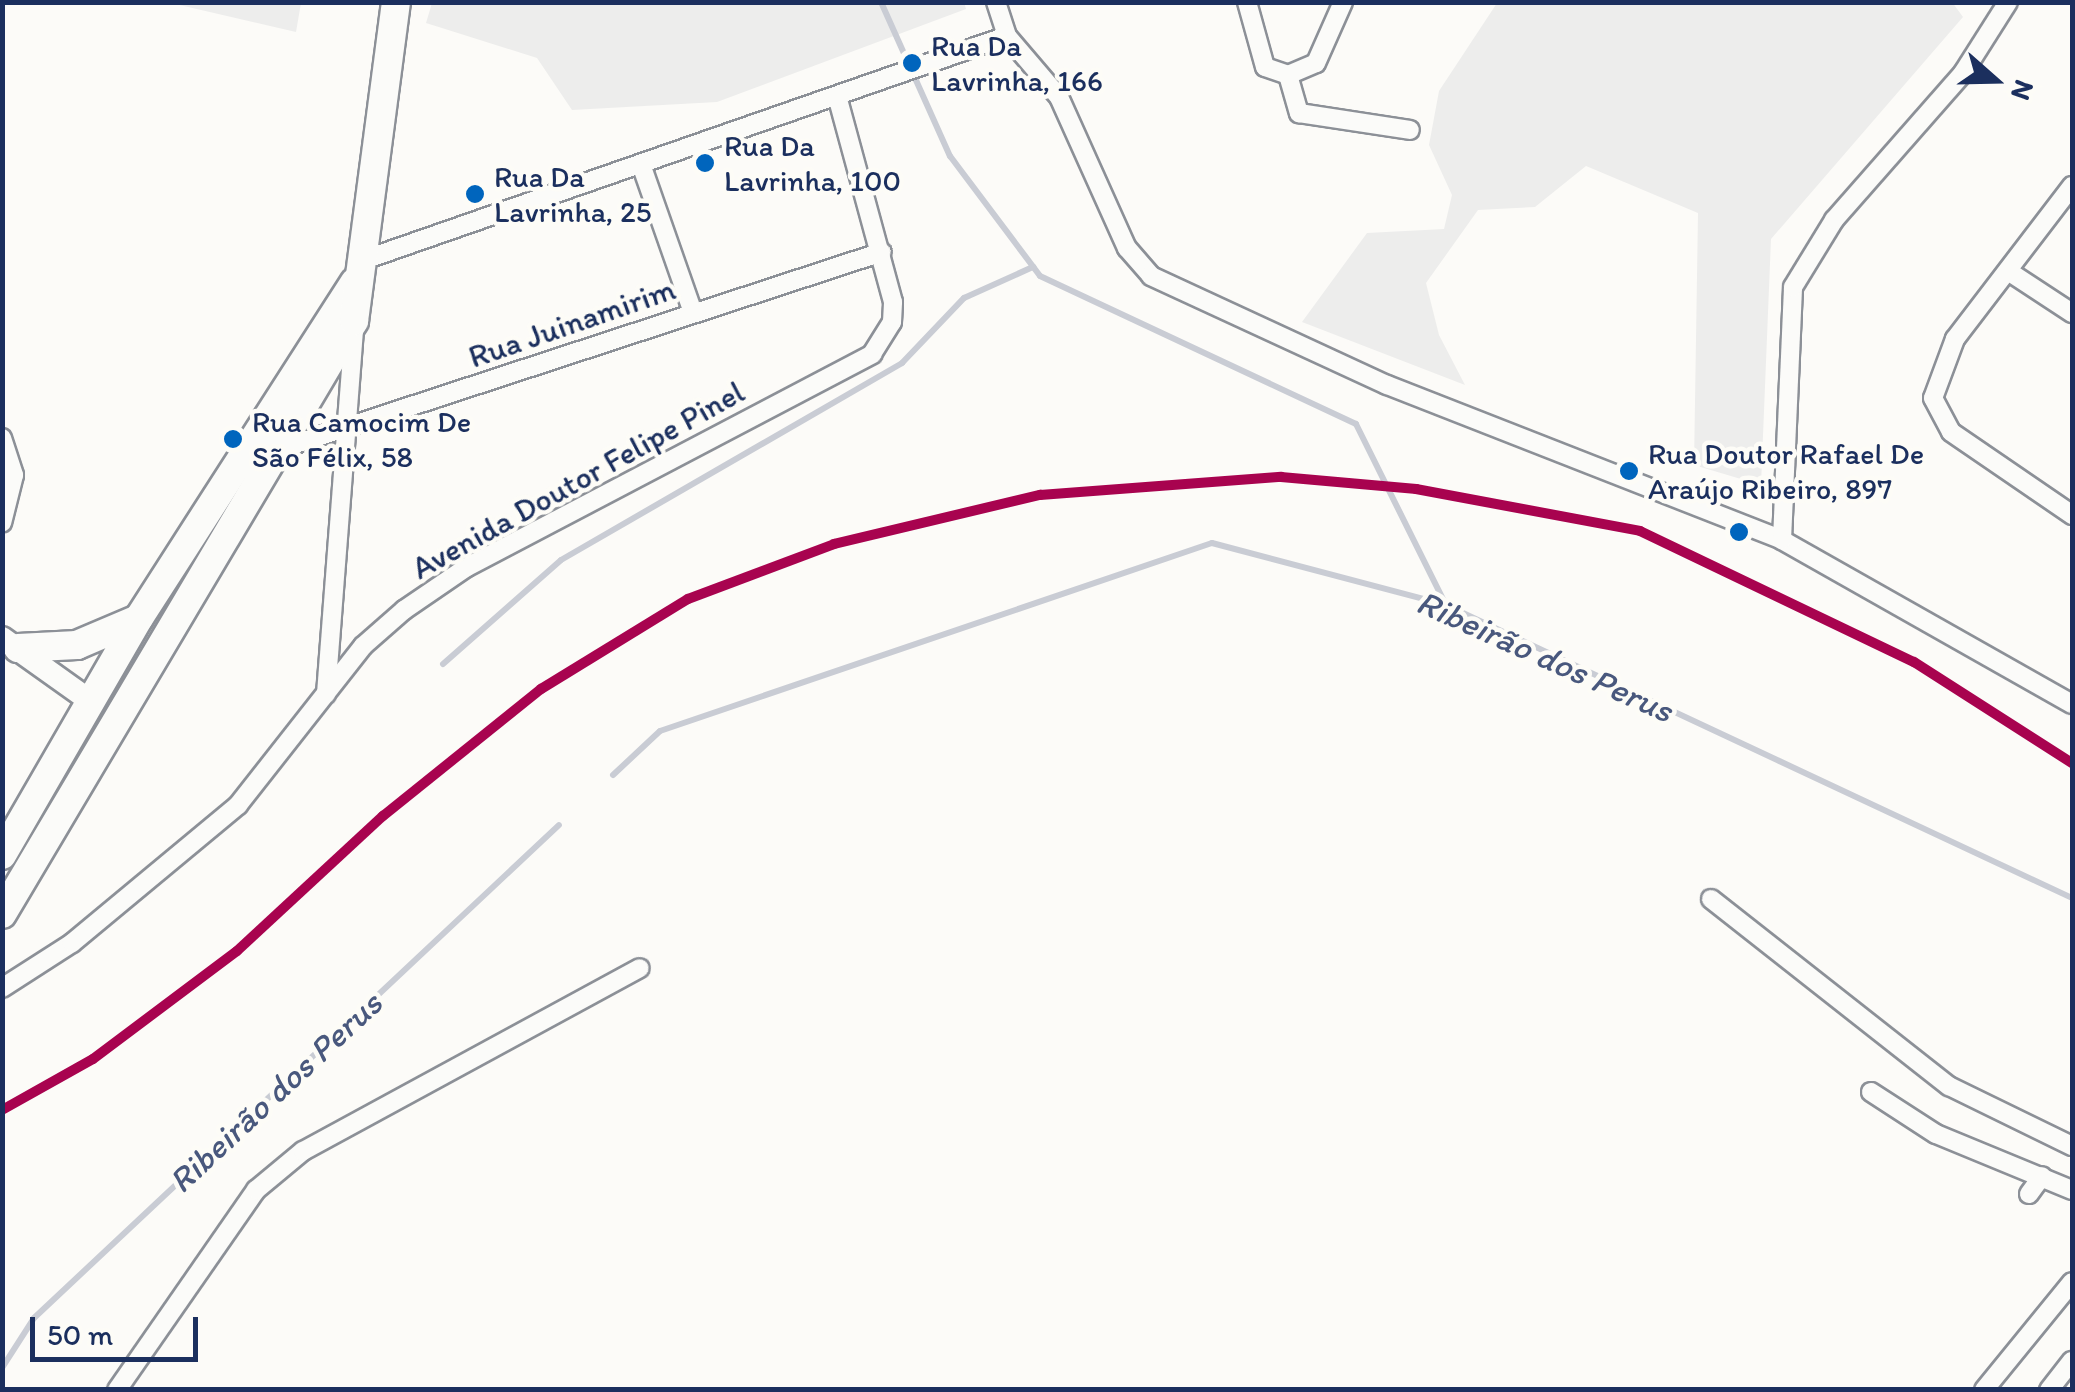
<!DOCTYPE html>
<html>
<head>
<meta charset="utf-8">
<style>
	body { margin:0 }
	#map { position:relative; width:2075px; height:1392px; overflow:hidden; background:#fcfbf8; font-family:Itim,sans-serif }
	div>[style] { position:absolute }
	.green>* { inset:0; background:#ededec }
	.stream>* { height:6px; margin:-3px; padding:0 3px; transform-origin:3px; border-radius:3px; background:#c9ccd4 }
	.roads { filter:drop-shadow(2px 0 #8c9097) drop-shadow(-2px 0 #8c9097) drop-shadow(0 2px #8c9097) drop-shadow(0 -2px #8c9097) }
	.minor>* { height:18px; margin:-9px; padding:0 9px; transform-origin:9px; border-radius:9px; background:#fbfbf9 }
	.tertiary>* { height:22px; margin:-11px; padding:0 11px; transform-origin:11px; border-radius:11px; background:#fbfbf9 }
	.secondary>* { height:28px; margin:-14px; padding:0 14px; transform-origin:14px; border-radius:14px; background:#fbfbf9 }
	.rail-1>* { height:10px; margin:-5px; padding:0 5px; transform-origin:5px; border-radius:5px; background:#a8034f }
	.dots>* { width:28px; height:28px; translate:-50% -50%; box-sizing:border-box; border:5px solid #fdfcf7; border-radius:50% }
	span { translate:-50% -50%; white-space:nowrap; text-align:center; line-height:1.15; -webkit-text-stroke:9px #fdfcf7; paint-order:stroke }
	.bus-label { font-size:30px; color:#1b2f5e }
	.left { translate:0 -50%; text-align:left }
	.street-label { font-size:32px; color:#1b2f5e }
	.water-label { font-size:35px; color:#49587d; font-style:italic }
	.frame { position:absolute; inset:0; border:5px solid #1b2f5e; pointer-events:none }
	.north { position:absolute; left:1945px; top:30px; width:100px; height:100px; -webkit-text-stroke:8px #fdfcf7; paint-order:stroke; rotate:110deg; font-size:28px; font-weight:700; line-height:40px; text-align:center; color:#1b2f5e }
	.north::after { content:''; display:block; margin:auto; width:35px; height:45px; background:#1b2f5e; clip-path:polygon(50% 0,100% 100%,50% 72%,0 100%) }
	.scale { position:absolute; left:30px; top:1317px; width:168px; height:45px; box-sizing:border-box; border:5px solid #1b2f5e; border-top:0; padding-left:12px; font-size:30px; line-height:35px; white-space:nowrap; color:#1b2f5e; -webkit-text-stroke:8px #fdfcf7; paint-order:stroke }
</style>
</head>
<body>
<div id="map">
	<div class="green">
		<div style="clip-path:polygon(1952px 2px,1963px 17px,1771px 239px,1761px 485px,1694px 465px,1698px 213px,1586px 166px,1535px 207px,1478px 210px,1426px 283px,1439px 335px,1465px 385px,1302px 322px,1367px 233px,1444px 229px,1452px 195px,1429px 145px,1439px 91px,1497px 3px)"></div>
		<div style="clip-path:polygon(171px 3px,301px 3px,296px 32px)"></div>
		<div style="clip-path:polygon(432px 3px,964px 2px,966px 9px,717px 102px,572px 110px,537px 58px,426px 23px)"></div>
	</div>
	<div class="stream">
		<div style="left:881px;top:2px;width:169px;rotate:65.9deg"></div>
		<div style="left:950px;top:156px;width:150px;rotate:53.1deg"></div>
		<div style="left:1040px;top:276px;width:349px;rotate:25.1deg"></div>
		<div style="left:1356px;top:424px;width:202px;rotate:63.6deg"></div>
		<div style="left:443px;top:664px;width:157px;rotate:-41.4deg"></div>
		<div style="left:561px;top:560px;width:394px;rotate:-30deg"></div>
		<div style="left:902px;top:363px;width:90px;rotate:-46.4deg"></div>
		<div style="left:964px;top:298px;width:76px;rotate:-24.2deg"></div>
		<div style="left:613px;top:775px;width:64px;rotate:-43.1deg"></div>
		<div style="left:660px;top:731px;width:583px;rotate:-18.81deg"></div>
		<div style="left:1212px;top:543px;width:242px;rotate:14.8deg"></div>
		<div style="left:1446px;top:605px;width:691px;rotate:25.08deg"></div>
		<div style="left:2px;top:1368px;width:59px;rotate:-57.4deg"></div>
		<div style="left:34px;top:1318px;width:720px;rotate:-43.2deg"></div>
	</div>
	<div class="roads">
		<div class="minor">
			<div style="left:996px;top:2px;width:36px;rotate:72deg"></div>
			<div style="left:1007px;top:36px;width:80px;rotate:49.6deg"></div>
			<div style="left:1059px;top:97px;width:166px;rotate:65.8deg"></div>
			<div style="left:1127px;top:248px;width:37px;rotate:49deg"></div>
			<div style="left:1151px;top:276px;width:260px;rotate:24.8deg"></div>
			<div style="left:1387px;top:385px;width:424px;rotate:21.4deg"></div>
			<div style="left:1782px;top:540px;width:333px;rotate:29.5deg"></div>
			<div style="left:1247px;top:2px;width:67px;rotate:74.5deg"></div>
			<div style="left:1265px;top:67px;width:24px;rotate:19deg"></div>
			<div style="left:1288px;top:75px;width:40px;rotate:74deg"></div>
			<div style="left:1299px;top:113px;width:112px;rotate:8.7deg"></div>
			<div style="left:1288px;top:75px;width:30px;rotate:-23deg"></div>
			<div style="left:1316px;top:63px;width:67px;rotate:-66.1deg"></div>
			<div style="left:642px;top:167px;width:155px;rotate:70.7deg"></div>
			<div style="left:2072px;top:186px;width:193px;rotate:127.4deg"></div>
			<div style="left:1955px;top:339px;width:63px;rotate:110.4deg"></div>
			<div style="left:1933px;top:398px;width:38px;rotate:62deg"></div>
			<div style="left:1951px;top:432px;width:147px;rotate:34.4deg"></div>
			<div style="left:358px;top:262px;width:687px;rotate:-19.2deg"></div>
			<div style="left:2008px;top:271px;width:77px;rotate:33.3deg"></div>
			<div style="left:2px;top:438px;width:39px;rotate:72deg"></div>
			<div style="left:14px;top:475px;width:49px;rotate:104deg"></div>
			<div style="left:280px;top:449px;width:633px;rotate:-18.12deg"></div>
			<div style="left:1782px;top:540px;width:253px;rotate:-87.5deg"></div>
			<div style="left:1793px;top:287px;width:79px;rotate:-58.5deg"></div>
			<div style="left:1834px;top:220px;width:196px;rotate:-48.7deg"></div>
			<div style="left:1963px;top:73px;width:84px;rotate:-57.6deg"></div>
			<div style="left:326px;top:694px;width:368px;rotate:-85.6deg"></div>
			<div style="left:1711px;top:899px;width:303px;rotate:38.2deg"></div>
			<div style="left:1949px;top:1086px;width:137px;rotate:26deg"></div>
			<div style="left:2px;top:988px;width:83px;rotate:-32.7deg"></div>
			<div style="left:72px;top:943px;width:216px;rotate:-39.7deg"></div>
			<div style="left:238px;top:805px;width:202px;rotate:-51.8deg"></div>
			<div style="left:363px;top:646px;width:55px;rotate:-41.3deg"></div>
			<div style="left:404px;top:610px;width:76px;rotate:-34.3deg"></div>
			<div style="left:467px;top:567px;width:458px;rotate:-27.7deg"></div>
			<div style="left:872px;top:354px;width:38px;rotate:-58deg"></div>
			<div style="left:892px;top:322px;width:20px;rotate:-87deg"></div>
			<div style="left:893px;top:302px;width:213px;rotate:-105.2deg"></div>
			<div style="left:1871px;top:1092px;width:77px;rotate:32.9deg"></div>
			<div style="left:1936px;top:1134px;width:147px;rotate:22.4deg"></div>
			<div style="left:2029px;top:1194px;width:22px;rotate:-54deg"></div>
			<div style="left:117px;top:1390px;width:244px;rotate:-55.2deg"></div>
			<div style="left:256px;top:1190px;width:61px;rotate:-39.7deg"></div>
			<div style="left:303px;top:1151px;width:383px;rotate:-28.5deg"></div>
			<div style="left:1984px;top:1390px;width:139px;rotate:-50.8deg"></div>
			<div style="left:2049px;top:1390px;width:37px;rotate:-52deg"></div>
		</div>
		<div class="tertiary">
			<div style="left:2px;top:638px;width:107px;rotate:35.5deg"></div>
		</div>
		<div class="secondary">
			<div style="left:18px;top:648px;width:59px;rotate:-2.9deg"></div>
			<div style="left:77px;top:645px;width:66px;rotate:-23.1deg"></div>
			<div style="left:2px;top:855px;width:274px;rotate:-60deg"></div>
			<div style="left:139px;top:618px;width:399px;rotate:-57.3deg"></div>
			<div style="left:2px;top:914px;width:690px;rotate:-59.31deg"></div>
			<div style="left:354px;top:321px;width:322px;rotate:-82.5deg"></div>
		</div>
	</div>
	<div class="rail-1">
		<div style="left:2px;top:1110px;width:104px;rotate:-29.3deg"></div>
		<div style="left:93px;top:1059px;width:180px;rotate:-36.9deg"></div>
		<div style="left:237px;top:951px;width:199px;rotate:-42.8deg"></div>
		<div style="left:383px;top:816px;width:203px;rotate:-38.8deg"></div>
		<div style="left:541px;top:689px;width:172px;rotate:-31.5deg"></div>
		<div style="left:688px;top:599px;width:156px;rotate:-20.6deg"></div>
		<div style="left:834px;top:544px;width:212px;rotate:-13.4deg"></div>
		<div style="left:1040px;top:495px;width:242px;rotate:-4.3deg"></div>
		<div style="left:1281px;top:477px;width:136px;rotate:5.1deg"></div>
		<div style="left:1416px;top:489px;width:228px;rotate:10.6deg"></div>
		<div style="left:1640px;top:531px;width:304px;rotate:25.6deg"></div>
		<div style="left:1914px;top:662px;width:188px;rotate:32.6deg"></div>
	</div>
	<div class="dots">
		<div style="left:912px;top:63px;background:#0065bd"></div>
		<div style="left:705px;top:163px;background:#0065bd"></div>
		<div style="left:475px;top:194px;background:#0065bd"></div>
		<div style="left:233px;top:439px;background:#0065bd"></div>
		<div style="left:1629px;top:471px;background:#0065bd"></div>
		<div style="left:1739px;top:532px;background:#0065bd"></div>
	</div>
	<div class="bus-label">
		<span class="left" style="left:931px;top:63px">Rua Da<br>Lavrinha, 166</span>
		<span class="left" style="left:724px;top:163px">Rua Da<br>Lavrinha, 100</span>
		<span class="left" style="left:494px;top:194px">Rua Da<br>Lavrinha, 25</span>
		<span class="left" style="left:252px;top:439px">Rua Camocim De<br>São Félix, 58</span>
		<span class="left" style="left:1648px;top:471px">Rua Doutor Rafael De<br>Araújo Ribeiro, 897</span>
	</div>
	<div class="street-label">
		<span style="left:572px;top:323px;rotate:-19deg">Rua Juinamirim</span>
		<span style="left:578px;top:480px;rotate:-29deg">Avenida Doutor Felipe Pinel</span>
	</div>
	<div class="water-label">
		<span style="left:1545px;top:656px;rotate:24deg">Ribeirão dos Perus</span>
		<span style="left:275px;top:1092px;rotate:-43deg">Ribeirão dos Perus</span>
	</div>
	<div class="frame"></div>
	<div class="north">N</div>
	<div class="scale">50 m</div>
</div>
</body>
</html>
